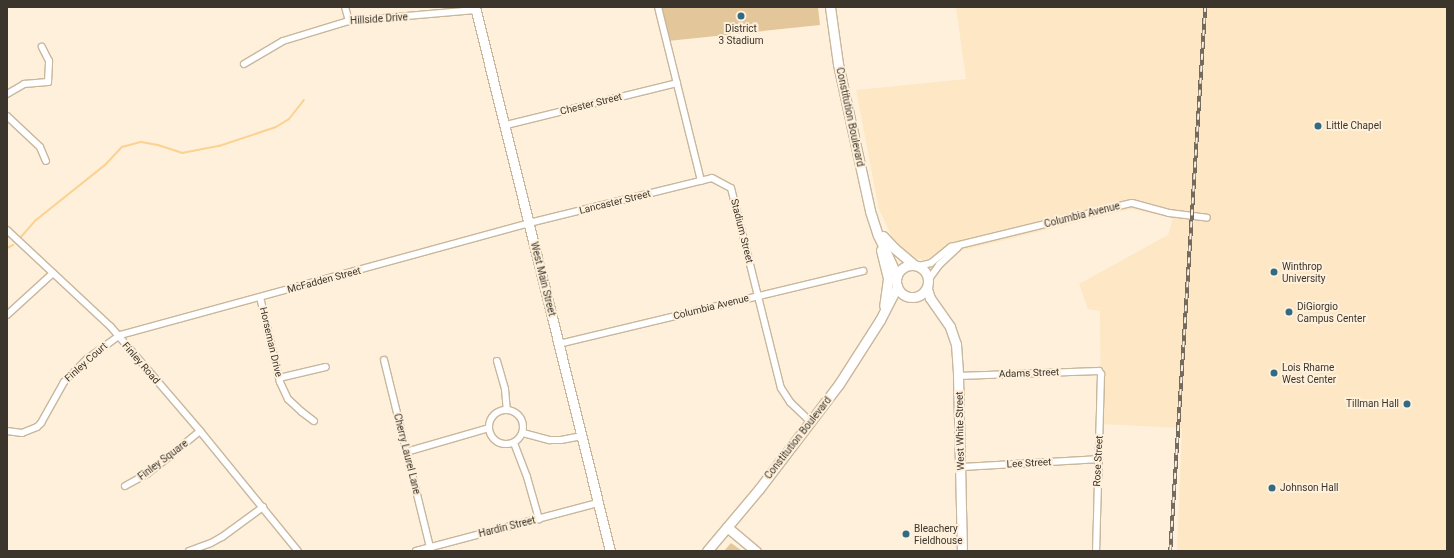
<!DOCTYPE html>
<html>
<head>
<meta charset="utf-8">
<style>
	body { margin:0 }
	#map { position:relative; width:1454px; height:558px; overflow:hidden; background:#fef0da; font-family:Roboto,sans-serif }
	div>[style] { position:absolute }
	.built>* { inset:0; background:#fde7c5 }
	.green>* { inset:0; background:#e3c699 }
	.stream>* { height:2px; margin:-1px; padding:0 1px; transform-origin:1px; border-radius:1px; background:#fbd291 }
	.roads { filter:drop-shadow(1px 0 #c8b79d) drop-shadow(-1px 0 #c8b79d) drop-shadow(0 1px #c8b79d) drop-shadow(0 -1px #c8b79d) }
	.street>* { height:6px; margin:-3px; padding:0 3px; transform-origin:3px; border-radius:3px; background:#fff }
	.street>.ring { margin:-3px; padding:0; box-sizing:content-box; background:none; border:6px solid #fff; border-radius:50% }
	.secondary>* { height:9px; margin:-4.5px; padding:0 4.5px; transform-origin:4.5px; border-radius:4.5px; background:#fff }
	.secondary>.ring { margin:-4.5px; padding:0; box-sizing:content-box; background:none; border:9px solid #fff; border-radius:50% }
	.rail>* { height:3.5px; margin-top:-1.75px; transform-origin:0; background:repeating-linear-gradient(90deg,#fef0da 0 6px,#746b5e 0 12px); box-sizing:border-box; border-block:1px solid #746b5e }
	.dots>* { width:11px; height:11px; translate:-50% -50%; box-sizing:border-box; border:2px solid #fef0da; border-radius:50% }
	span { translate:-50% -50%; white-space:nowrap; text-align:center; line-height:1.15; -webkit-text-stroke:4px #fef0da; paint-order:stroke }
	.street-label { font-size:10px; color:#3c352b }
	.poi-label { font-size:10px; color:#3c352b }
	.left { translate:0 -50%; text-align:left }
	.right { translate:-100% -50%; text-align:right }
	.frame { position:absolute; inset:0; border:8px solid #3c352b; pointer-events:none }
</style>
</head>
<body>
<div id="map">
	<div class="built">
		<div style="clip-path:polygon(956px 7px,1447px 7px,1447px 551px,1177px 551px,1182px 428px,1101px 424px,1100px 311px,1088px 309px,1079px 284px,1168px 235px,1173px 218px,1131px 209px,923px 260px,911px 257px,902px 250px,892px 237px,879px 209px,856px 90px,966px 79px)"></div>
	</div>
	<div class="green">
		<div style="clip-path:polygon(661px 7px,818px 7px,820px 25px,668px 41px)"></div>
		<div style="clip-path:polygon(731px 543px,742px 551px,724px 551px)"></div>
	</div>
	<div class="stream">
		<div style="left:21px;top:237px;width:23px;rotate:-49deg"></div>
		<div style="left:36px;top:220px;width:88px;rotate:-38.6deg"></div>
		<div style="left:105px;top:165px;width:25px;rotate:-47deg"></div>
		<div style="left:122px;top:147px;width:20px;rotate:-15deg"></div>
		<div style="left:141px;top:142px;width:17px;rotate:10deg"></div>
		<div style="left:158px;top:145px;width:25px;rotate:18deg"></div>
		<div style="left:182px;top:153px;width:38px;rotate:-11deg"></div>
		<div style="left:219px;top:146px;width:60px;rotate:-18.4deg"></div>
		<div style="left:276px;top:127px;width:15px;rotate:-32deg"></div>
		<div style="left:289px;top:119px;width:24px;rotate:-52deg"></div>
		<div style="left:7px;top:248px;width:7px;rotate:-27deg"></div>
	</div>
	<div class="roads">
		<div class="street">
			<div style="left:345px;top:7px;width:15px;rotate:74deg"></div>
			<div style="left:658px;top:7px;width:179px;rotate:76.1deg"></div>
			<div style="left:244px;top:64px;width:45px;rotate:-30.5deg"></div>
			<div style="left:283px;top:41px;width:69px;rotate:-16.9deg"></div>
			<div style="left:349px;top:21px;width:127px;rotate:-5deg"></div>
			<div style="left:7px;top:94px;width:20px;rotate:-30deg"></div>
			<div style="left:24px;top:84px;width:24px;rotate:-5deg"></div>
			<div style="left:48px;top:82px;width:21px;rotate:-87deg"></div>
			<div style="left:49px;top:61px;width:16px;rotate:-117deg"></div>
			<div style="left:7px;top:116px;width:45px;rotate:43.2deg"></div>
			<div style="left:40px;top:147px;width:15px;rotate:67deg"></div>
			<div style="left:506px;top:125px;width:176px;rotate:-13.8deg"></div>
			<div style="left:7px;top:230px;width:142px;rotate:43deg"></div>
			<div style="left:111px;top:327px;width:137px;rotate:49.4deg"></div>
			<div style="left:200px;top:431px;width:155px;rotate:50.8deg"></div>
			<div style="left:919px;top:266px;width:12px;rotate:-14deg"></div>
			<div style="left:931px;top:263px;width:26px;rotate:-39deg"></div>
			<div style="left:951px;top:247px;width:186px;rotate:-13.7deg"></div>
			<div style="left:1132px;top:203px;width:38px;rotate:15deg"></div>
			<div style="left:1169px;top:213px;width:38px;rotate:7deg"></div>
			<div style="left:929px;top:279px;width:17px;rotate:-54deg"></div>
			<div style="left:939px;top:265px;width:26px;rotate:-43deg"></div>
			<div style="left:260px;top:297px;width:87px;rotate:76.8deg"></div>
			<div style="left:280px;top:382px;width:19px;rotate:65deg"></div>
			<div style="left:288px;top:399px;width:19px;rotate:43deg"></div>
			<div style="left:302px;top:412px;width:15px;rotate:37deg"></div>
			<div style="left:7px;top:315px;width:62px;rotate:-42.4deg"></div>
			<div style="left:559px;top:344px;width:313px;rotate:-13.5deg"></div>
			<div style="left:384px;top:360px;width:197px;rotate:76.2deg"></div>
			<div style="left:497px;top:361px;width:29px;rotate:74deg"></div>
			<div style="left:505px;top:389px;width:21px;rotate:85deg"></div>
			<div style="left:958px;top:376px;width:141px;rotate:-2deg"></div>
			<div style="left:1099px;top:371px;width:4px;rotate:56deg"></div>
			<div style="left:1101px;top:374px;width:177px;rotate:91.6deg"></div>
			<div style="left:279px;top:378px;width:48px;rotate:-13.2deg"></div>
			<div class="ring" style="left:489px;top:410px;width:28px;height:28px"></div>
			<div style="left:7px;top:431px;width:15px;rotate:8deg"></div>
			<div style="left:22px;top:433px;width:16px;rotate:-22deg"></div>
			<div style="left:37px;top:427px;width:6px;rotate:-45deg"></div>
			<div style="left:41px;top:423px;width:47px;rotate:-60.7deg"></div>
			<div style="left:64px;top:382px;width:33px;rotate:-45deg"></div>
			<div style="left:87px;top:359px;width:41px;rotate:-36deg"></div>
			<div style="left:120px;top:335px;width:424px;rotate:-15.3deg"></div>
			<div style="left:529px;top:223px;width:188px;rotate:-13.8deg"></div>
			<div style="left:712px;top:178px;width:21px;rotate:28deg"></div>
			<div style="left:731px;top:188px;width:206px;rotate:76deg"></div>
			<div style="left:781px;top:388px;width:17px;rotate:57deg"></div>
			<div style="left:790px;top:402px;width:29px;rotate:44deg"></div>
			<div style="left:523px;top:433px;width:28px;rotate:15deg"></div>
			<div style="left:550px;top:440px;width:11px"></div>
			<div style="left:561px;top:440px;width:20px;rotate:-11deg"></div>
			<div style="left:514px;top:443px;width:36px;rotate:69deg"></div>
			<div style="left:527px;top:477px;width:44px;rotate:74.1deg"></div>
			<div style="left:406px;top:452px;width:86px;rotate:-16.1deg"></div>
			<div style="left:961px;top:467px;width:137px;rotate:-3.3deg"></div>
			<div style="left:125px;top:486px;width:25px;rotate:-29deg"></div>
			<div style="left:147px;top:474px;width:24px;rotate:-38deg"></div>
			<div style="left:166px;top:459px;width:44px;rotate:-39.5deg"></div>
			<div style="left:189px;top:551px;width:23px;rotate:-20deg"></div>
			<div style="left:211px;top:543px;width:13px;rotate:-29deg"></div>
			<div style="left:222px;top:537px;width:51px;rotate:-36.2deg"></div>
			<div style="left:416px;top:551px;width:188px;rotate:-14.8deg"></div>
		</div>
		<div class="secondary">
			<div style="left:475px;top:7px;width:561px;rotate:76.06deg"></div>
			<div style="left:830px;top:7px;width:58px;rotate:82deg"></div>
			<div style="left:838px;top:64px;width:150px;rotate:77.7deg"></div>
			<div style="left:870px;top:211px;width:25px;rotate:72deg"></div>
			<div style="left:878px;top:235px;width:45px;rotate:65.1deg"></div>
			<div style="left:883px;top:236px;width:16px;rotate:47deg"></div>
			<div style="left:894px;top:248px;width:26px;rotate:40deg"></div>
			<div style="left:881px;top:250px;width:30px;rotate:76deg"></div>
			<div style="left:888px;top:279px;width:27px;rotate:98deg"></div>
			<div class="ring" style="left:896px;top:265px;width:23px;height:23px"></div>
			<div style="left:927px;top:289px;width:9px;rotate:72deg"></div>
			<div style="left:930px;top:298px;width:35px;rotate:55deg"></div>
			<div style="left:950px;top:327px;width:18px;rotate:71deg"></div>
			<div style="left:956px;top:344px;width:32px;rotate:86deg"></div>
			<div style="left:958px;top:376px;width:175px;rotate:88.7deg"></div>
			<div style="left:727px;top:527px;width:38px;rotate:40deg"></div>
			<div style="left:707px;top:551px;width:81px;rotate:-50deg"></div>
			<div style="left:759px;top:489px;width:132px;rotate:-52.7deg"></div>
			<div style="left:839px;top:384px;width:76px;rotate:-57.4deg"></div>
			<div style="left:880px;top:320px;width:38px;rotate:-63deg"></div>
		</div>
	</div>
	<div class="rail">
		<div style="left:1170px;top:551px;width:545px;rotate:-86.32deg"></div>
	</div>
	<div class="dots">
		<div style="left:741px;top:16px;background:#306a83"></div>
		<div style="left:1318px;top:126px;background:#306a83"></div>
		<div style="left:1274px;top:272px;background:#306a83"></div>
		<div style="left:1289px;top:312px;background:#306a83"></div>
		<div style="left:1274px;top:373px;background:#306a83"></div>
		<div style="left:1407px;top:404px;background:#306a83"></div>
		<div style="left:1272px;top:488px;background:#306a83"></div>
		<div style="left:906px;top:534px;background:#306a83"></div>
	</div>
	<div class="street-label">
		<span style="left:379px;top:19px;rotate:-4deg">Hillside Drive</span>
		<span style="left:591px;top:104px;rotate:-14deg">Chester Street</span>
		<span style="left:850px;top:117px;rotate:78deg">Constitution Boulevard</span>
		<span style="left:615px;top:202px;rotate:-14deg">Lancaster Street</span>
		<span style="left:1082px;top:215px;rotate:-14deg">Columbia Avenue</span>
		<span style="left:742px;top:231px;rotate:76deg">Stadium Street</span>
		<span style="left:543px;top:279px;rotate:76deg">West Main Street</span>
		<span style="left:324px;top:280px;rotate:-15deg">McFadden Street</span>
		<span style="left:711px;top:307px;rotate:-14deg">Columbia Avenue</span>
		<span style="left:271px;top:342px;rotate:77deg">Horseman Drive</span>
		<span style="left:86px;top:362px;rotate:-42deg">Finley Court</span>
		<span style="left:141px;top:363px;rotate:49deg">Finley Road</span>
		<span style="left:1029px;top:373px;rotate:-2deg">Adams Street</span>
		<span style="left:960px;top:431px;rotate:-91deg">West White Street</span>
		<span style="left:798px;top:438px;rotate:-52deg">Constitution Boulevard</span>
		<span style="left:407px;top:454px;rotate:76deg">Cherry Laurel Lane</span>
		<span style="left:163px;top:460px;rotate:-37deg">Finley Square</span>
		<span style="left:1098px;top:461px;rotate:-87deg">Rose Street</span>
		<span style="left:1029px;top:463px;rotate:-3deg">Lee Street</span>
		<span style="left:507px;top:527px;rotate:-14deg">Hardin Street</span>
	</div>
	<div class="poi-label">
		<span style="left:741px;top:34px">District<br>3 Stadium</span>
		<span class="left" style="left:1326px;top:126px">Little Chapel</span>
		<span class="left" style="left:1282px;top:272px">Winthrop<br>University</span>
		<span class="left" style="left:1297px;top:312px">DiGiorgio<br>Campus Center</span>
		<span class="left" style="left:1282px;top:373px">Lois Rhame<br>West Center</span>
		<span class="right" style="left:1399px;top:404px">Tillman Hall</span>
		<span class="left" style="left:1280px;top:488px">Johnson Hall</span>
		<span class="left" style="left:914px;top:534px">Bleachery<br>Fieldhouse</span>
	</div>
	<div class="frame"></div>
</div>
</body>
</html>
